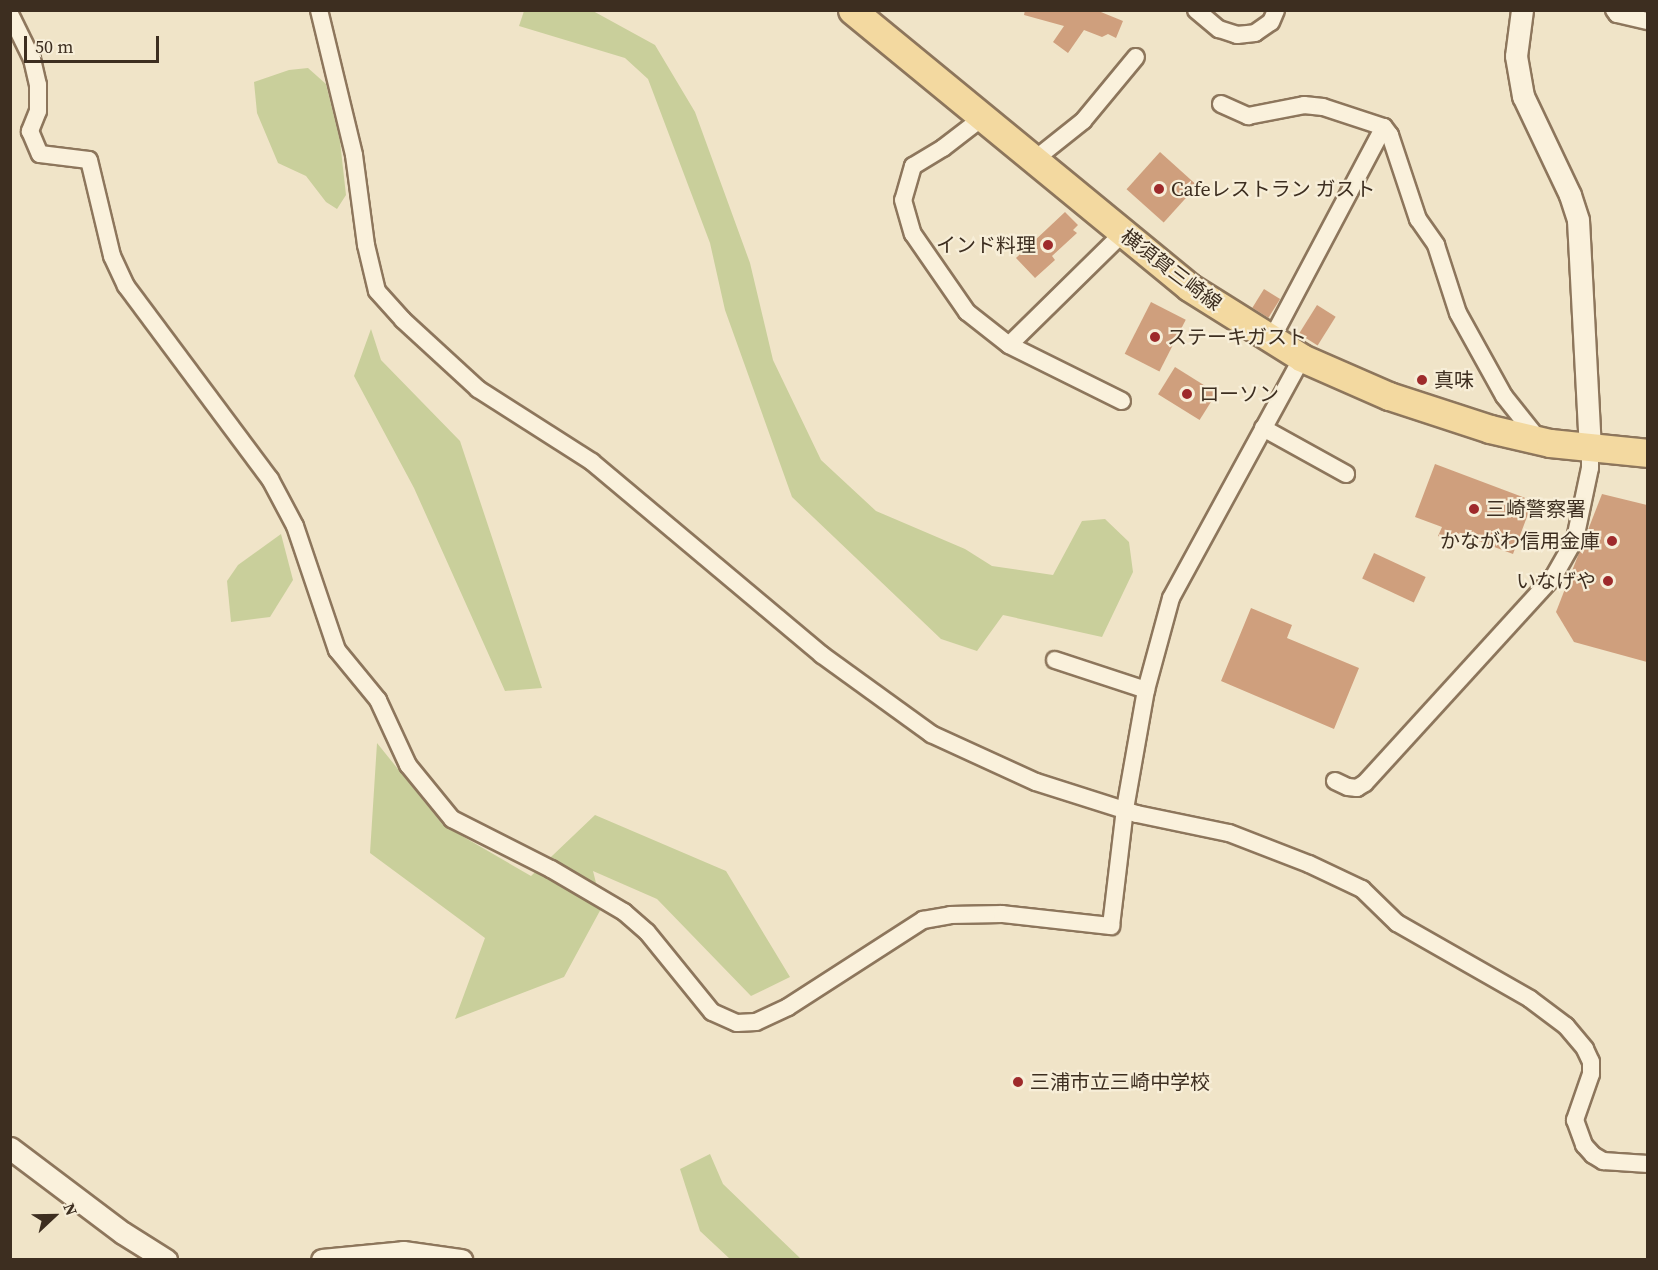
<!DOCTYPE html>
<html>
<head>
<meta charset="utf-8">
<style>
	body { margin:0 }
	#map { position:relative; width:1658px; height:1270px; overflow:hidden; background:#f0e4c8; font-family:"Source Serif 4","Noto Sans JP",serif }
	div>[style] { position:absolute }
	.green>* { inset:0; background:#c9cf9b }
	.building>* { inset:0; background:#cf9f7d; transform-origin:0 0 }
	.roads { filter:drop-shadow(2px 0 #8d765c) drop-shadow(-2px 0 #8d765c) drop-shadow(0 2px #8d765c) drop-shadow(0 -2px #8d765c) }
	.minor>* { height:16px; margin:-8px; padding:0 8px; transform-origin:8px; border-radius:8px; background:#faf1dc }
	.tertiary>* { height:21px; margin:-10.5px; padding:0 10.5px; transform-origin:10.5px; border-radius:10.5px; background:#faf1dc }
	.primary>* { height:27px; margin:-13.5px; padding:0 13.5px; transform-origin:13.5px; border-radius:13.5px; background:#f3d9a0 }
	.dots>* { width:16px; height:16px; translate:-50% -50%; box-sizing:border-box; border:3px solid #f7eed8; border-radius:50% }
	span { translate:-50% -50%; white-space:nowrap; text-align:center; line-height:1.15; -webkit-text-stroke:4.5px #f7eed8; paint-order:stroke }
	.poi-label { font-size:20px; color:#3d2e20 }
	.left { translate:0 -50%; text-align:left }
	.right { translate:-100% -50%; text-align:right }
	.street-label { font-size:20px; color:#3d2e20 }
	.frame { position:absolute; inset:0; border:12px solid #3d2e20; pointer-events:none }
	.north { position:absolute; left:24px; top:1186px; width:60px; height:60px; -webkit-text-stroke:4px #f7eed8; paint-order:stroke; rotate:68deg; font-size:16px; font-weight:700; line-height:24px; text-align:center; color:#3d2e20 }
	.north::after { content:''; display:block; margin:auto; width:21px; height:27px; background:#3d2e20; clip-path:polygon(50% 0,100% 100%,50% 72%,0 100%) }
	.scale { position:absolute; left:24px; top:36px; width:135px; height:27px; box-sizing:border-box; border:3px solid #3d2e20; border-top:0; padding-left:8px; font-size:18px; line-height:21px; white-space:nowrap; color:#3d2e20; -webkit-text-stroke:4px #f7eed8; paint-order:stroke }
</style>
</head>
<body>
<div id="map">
	<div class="green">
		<div style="clip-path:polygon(524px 11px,593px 11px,655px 45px,695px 112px,750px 263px,773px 360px,821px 460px,876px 511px,965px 549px,992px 566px,1053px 575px,1082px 521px,1105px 519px,1129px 542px,1133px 572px,1102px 637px,1003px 615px,977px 651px,941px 639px,792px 497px,725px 310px,710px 243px,648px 79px,625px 58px,519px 26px)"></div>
		<div style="clip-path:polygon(308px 68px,326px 84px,340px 141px,346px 195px,337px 209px,326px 202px,306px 176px,278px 163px,257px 113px,254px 82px,289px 70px)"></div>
		<div style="clip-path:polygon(371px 329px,381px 360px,460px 441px,542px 688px,505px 691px,414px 488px,354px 376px)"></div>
		<div style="clip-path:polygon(281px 534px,293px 580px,270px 617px,231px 622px,227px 581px,238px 565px)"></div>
		<div style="clip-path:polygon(377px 743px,443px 825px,531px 876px,595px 815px,726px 871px,790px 977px,751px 996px,657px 899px,593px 871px,602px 907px,564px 977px,455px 1019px,485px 938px,370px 853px)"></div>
		<div style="clip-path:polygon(710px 1154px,723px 1184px,801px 1259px,730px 1259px,700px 1231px,680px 1169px)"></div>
	</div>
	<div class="building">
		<div style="clip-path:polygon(1025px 10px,1096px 10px,1123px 21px,1116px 38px,1108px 34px,1102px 37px,1084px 30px,1068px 53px,1053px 42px,1064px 26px,1024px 15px)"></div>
		<div style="left:1160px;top:152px;width:50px;height:50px;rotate:42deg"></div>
		<div style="clip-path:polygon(1065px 212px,1078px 225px,1073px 230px,1077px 233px,1052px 256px,1055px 260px,1035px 278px,1016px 258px)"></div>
		<div style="left:1264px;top:289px;width:19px;height:22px;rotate:32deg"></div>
		<div style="left:1151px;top:302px;width:39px;height:58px;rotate:27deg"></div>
		<div style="left:1317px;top:305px;width:22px;height:34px;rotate:32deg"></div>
		<div style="left:1175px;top:367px;width:49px;height:32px;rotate:32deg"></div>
		<div style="clip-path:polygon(1435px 464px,1533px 501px,1513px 554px,1457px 533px,1454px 542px,1438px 536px,1442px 527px,1415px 517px)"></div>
		<div style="clip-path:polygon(1602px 494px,1647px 505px,1647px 662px,1574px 642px,1556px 612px)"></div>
		<div style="left:1374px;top:553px;width:57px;height:28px;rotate:25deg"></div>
		<div style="clip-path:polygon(1251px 608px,1292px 625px,1287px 638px,1359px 668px,1334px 729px,1221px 681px)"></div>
	</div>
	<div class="roads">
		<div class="minor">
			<div style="left:319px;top:10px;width:149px;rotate:76.4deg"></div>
			<div style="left:354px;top:155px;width:91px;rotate:82.4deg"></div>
			<div style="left:366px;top:245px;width:47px;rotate:76.6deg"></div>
			<div style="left:377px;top:291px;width:39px;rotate:48deg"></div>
			<div style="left:403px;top:320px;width:102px;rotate:42.6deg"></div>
			<div style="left:478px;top:389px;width:135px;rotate:32.6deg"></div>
			<div style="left:592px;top:462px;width:300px;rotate:40deg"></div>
			<div style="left:822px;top:655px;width:135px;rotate:35.9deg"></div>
			<div style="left:931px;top:734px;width:115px;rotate:24.6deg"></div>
			<div style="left:1036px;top:782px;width:106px;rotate:17.6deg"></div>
			<div style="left:1137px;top:814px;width:94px;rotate:11.7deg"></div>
			<div style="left:1229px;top:833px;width:86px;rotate:21.2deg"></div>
			<div style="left:1309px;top:864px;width:59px;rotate:25.3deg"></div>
			<div style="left:1362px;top:889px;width:49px;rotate:44.2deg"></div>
			<div style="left:1397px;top:923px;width:153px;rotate:29.7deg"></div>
			<div style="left:1530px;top:999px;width:45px;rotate:36.9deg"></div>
			<div style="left:1566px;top:1026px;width:30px;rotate:50deg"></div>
			<div style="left:1585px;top:1049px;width:14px;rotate:65deg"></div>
			<div style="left:1591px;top:1062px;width:12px;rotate:90deg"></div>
			<div style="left:1591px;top:1074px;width:49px;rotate:109.2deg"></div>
			<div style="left:1575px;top:1120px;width:27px;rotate:70deg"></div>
			<div style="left:1584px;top:1145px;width:13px;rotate:48deg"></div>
			<div style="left:1593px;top:1155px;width:12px;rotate:31deg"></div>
			<div style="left:1603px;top:1161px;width:45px;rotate:3.8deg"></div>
			<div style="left:1196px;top:10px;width:30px;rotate:40deg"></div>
			<div style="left:1219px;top:29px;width:19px;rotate:18deg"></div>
			<div style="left:1237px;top:35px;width:18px;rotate:-6deg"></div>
			<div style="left:1255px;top:33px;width:19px;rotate:-35deg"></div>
			<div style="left:1271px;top:22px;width:13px;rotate:-67deg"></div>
			<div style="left:1614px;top:10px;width:5px;rotate:53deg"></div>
			<div style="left:1617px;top:14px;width:32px;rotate:13deg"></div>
			<div style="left:10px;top:14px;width:50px;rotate:63.9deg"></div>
			<div style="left:32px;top:59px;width:27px;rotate:77deg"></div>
			<div style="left:38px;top:85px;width:26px;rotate:90deg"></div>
			<div style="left:38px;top:111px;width:22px;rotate:112deg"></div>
			<div style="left:30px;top:131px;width:25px;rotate:67deg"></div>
			<div style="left:40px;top:154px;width:49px;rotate:7deg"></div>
			<div style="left:89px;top:160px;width:99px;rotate:76.5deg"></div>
			<div style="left:112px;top:256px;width:33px;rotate:65deg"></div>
			<div style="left:126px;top:286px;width:241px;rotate:53.3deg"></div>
			<div style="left:270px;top:479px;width:53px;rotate:62deg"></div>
			<div style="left:295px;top:526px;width:131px;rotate:71.3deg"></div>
			<div style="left:337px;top:650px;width:65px;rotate:50.6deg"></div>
			<div style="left:378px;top:700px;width:72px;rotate:65.2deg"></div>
			<div style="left:408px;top:765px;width:70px;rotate:50.8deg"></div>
			<div style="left:452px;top:819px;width:111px;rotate:26.8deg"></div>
			<div style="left:551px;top:869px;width:85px;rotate:30.5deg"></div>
			<div style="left:624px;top:912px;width:30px;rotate:41deg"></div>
			<div style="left:647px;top:932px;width:103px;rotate:50.9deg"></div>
			<div style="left:712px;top:1012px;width:27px;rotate:24deg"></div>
			<div style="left:737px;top:1023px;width:19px;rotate:-3deg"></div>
			<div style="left:756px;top:1022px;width:35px;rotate:-25deg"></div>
			<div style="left:788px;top:1007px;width:161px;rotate:-32.8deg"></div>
			<div style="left:923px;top:920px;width:27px;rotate:-10deg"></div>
			<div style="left:950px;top:915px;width:52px;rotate:-1.1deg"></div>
			<div style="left:1002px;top:914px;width:110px;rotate:6.3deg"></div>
			<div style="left:1111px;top:926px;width:118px;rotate:-83.2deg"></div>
			<div style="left:1125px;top:809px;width:121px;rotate:-80deg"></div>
			<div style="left:1146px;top:690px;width:95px;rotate:-74.8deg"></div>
			<div style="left:1171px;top:598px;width:273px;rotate:-61.4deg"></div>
			<div style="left:1221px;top:104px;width:30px;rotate:24deg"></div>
			<div style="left:1248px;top:116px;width:57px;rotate:-11.1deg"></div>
			<div style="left:1304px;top:105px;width:19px;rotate:6deg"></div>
			<div style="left:1323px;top:107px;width:64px;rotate:18.2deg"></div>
			<div style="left:1384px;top:127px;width:10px;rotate:53deg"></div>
			<div style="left:1390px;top:135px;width:89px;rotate:71.6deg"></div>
			<div style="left:1418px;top:219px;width:32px;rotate:55deg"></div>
			<div style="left:1436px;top:245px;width:71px;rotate:72.1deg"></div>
			<div style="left:1458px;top:313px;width:95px;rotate:61deg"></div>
			<div style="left:1504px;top:396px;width:56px;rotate:51.5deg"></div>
			<div style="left:982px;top:118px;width:49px;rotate:142.4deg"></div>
			<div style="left:943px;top:148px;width:35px;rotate:149deg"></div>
			<div style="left:913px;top:166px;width:35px;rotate:106deg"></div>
			<div style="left:903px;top:200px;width:35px;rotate:74deg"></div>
			<div style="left:913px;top:234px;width:95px;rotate:55.3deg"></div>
			<div style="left:967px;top:312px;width:53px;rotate:38.2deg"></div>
			<div style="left:1009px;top:345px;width:126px;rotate:26.4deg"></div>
			<div style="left:1034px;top:160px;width:63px;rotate:-38.5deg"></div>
			<div style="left:1083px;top:121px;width:83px;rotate:-50.4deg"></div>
			<div style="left:1271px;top:340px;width:241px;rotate:-62.1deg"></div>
			<div style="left:1009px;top:345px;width:158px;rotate:-44.5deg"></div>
			<div style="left:1263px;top:428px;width:95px;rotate:29deg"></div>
			<div style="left:1055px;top:660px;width:96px;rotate:18.2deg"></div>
			<div style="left:1335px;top:781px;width:14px;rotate:25deg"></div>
			<div style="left:1348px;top:787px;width:9px;rotate:6deg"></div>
			<div style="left:1357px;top:788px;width:9px;rotate:-32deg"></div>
			<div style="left:1365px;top:783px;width:280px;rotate:-47.6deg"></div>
			<div style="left:1554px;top:576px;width:43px;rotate:-60.4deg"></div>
			<div style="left:1575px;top:539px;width:73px;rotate:-78.1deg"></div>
			<div style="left:1590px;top:468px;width:20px;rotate:-90deg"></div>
		</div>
		<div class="tertiary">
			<div style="left:1522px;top:10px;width:46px;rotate:97.4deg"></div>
			<div style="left:1516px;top:56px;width:41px;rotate:80.1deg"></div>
			<div style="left:1523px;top:96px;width:110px;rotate:64.6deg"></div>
			<div style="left:1570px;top:195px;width:26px;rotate:72deg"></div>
			<div style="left:1578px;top:220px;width:228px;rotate:87deg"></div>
			<div style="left:10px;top:1148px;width:141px;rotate:37deg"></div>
			<div style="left:123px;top:1233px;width:51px;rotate:32.1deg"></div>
			<div style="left:322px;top:1260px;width:81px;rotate:-5.6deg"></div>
			<div style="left:403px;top:1252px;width:59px;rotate:7.9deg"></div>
		</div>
		<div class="primary">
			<div style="left:852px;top:10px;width:436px;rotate:39.4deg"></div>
			<div style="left:1189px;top:287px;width:133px;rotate:32.1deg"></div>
			<div style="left:1302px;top:358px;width:95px;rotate:23.6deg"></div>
			<div style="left:1389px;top:396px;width:106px;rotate:18.1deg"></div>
			<div style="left:1490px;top:429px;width:62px;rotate:13.1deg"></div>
			<div style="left:1550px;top:443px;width:99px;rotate:5.8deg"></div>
		</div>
	</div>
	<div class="dots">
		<div style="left:1159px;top:189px;background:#9e2a2b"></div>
		<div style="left:1048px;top:245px;background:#9e2a2b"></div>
		<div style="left:1155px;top:337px;background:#9e2a2b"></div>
		<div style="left:1422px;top:380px;background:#9e2a2b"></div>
		<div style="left:1187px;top:394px;background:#9e2a2b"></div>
		<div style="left:1474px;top:509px;background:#9e2a2b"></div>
		<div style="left:1612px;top:541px;background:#9e2a2b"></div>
		<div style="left:1608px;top:581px;background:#9e2a2b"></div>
		<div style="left:1018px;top:1082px;background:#9e2a2b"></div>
	</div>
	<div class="poi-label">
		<span class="left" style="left:1171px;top:189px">Cafeレストラン ガスト</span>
		<span class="right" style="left:1036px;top:245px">インド料理</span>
		<span class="left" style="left:1167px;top:337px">ステーキガスト</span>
		<span class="left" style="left:1434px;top:380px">真味</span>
		<span class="left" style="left:1199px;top:394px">ローソン</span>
		<span class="left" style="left:1486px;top:509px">三崎警察署</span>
		<span class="right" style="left:1600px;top:541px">かながわ信用金庫</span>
		<span class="right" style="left:1596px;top:581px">いなげや</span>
		<span class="left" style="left:1030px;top:1082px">三浦市立三崎中学校</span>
	</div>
	<div class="street-label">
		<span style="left:1171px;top:270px;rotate:37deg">横須賀三崎線</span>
	</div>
	<div class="frame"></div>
	<div class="north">N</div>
	<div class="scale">50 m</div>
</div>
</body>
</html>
